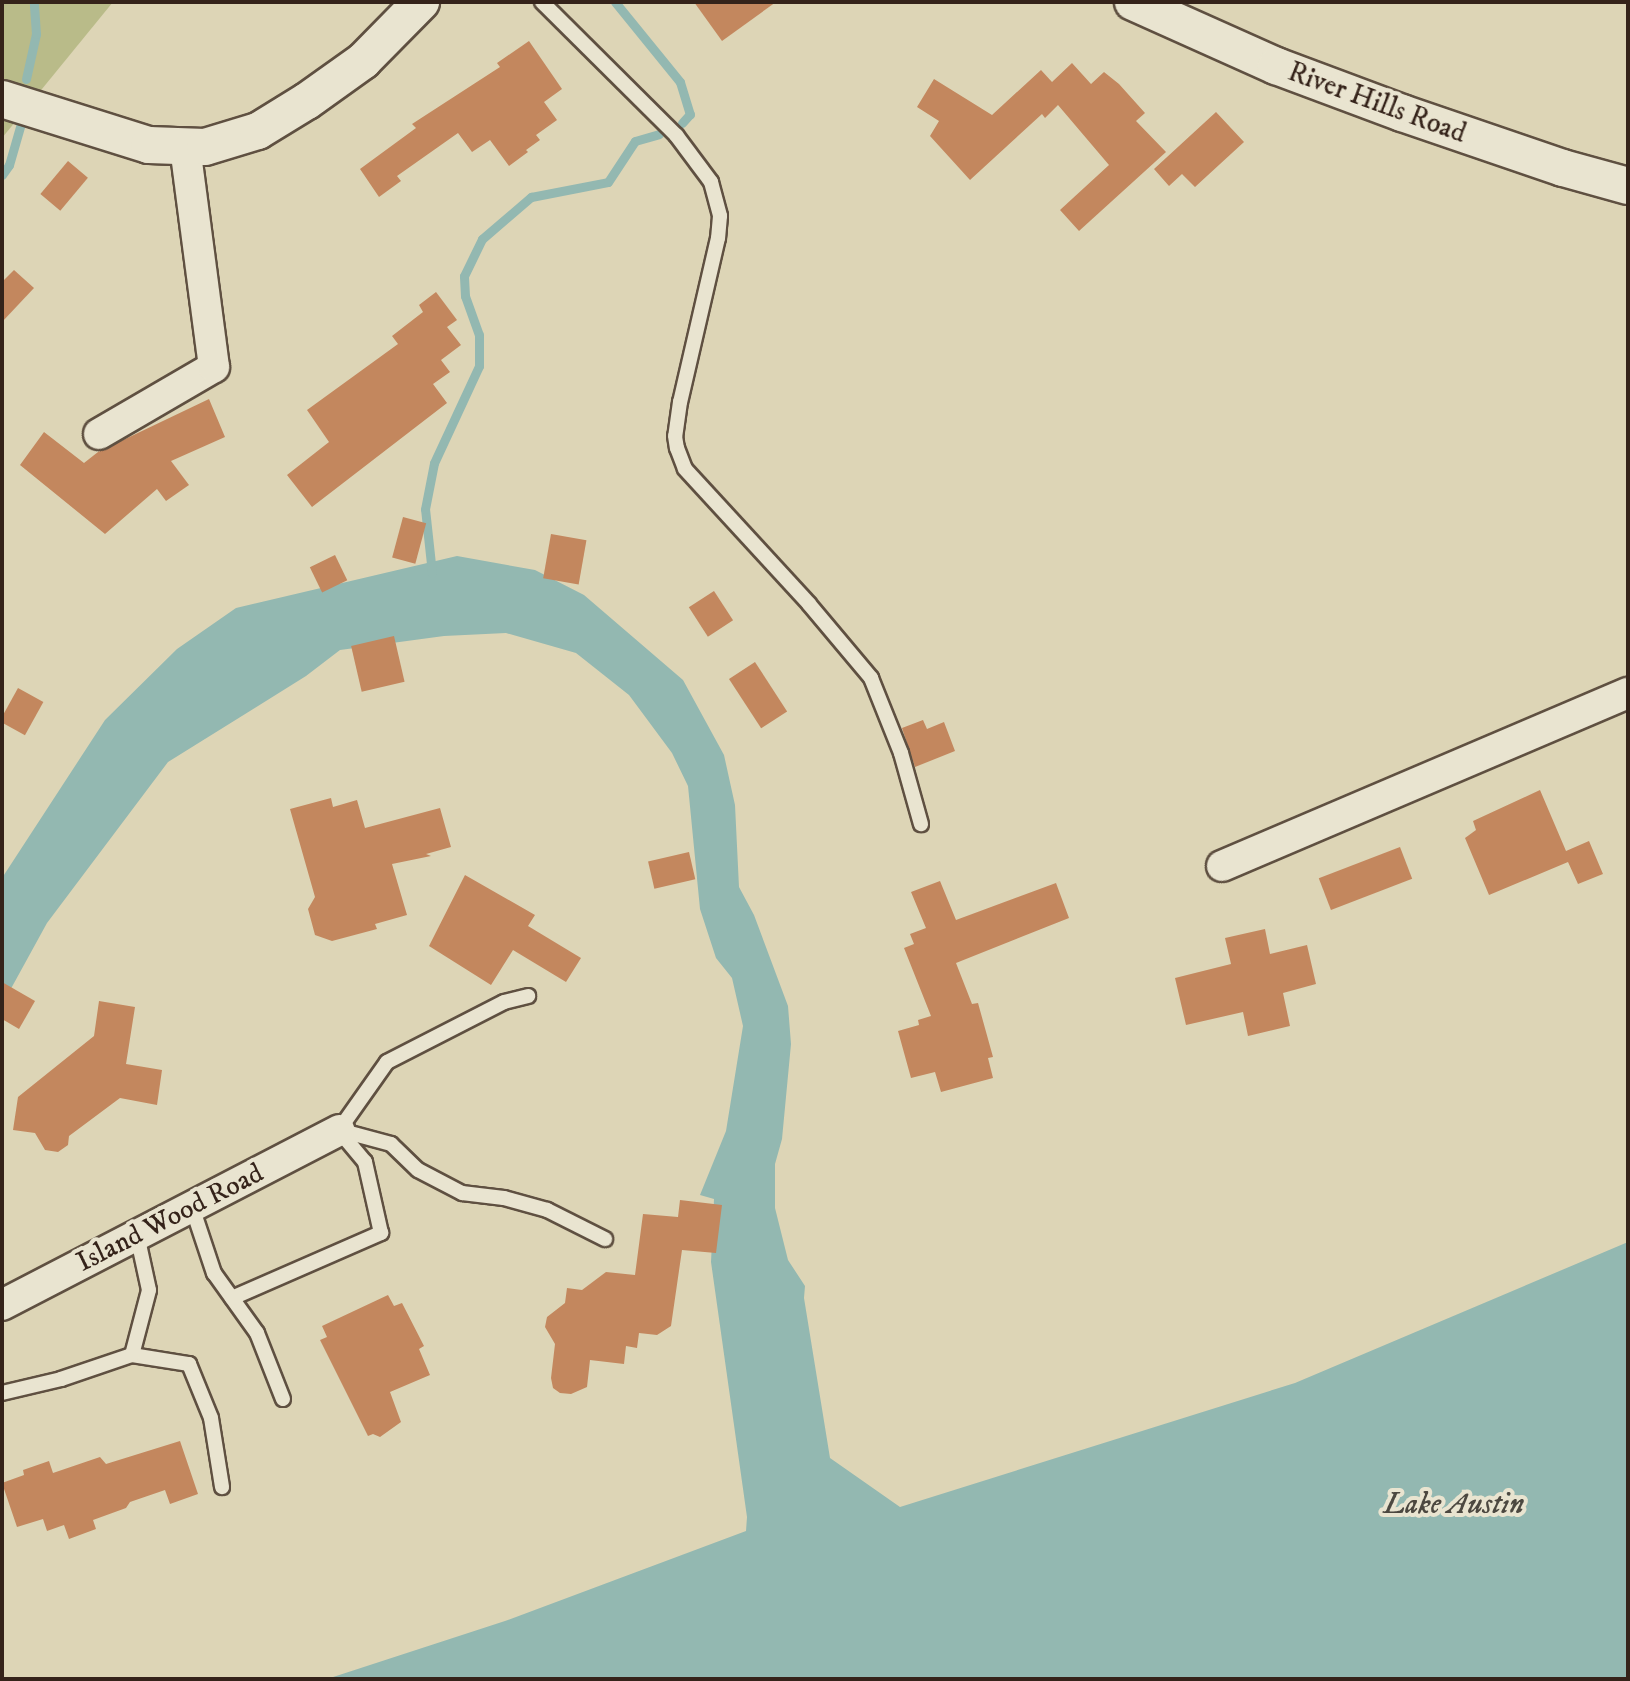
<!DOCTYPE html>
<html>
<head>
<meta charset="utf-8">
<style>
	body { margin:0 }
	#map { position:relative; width:1630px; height:1681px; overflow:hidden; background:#ddd5b6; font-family:"IM FELL DW Pica",serif }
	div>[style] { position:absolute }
	.green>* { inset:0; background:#b9bb89 }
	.water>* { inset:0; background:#93b8b1 }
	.stream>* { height:9px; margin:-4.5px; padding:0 4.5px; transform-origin:4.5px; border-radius:4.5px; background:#93b8b1 }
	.building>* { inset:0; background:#c3875e; transform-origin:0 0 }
	.roads { filter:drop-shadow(2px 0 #5f5041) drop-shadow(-2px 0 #5f5041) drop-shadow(0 2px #5f5041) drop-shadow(0 -2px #5f5041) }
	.service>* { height:14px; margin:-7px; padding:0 7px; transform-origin:7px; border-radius:7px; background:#e9e4d0 }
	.minor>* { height:30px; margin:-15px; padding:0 15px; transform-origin:15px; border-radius:15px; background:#e9e4d0 }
	.tertiary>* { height:36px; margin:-18px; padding:0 18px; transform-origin:18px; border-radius:18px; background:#e9e4d0 }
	span { translate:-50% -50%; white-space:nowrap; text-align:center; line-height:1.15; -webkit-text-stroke:8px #e9e4d0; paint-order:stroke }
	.street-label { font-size:28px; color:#35231a }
	.water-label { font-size:30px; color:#4c4840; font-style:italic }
	.frame { position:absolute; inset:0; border:4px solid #35231a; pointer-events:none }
</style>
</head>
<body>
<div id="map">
	<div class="green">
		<div style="clip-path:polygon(2px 2px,113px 2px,2px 138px)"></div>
	</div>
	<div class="water">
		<div style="clip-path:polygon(457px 556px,535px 570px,584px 595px,683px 680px,724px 755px,735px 805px,739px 887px,754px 915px,788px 1006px,791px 1044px,782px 1139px,775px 1164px,775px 1208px,788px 1260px,805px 1286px,804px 1298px,830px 1458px,900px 1507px,1295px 1383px,1628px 1242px,1628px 1679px,327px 1679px,505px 1621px,746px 1531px,747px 1517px,711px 1262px,714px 1199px,700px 1195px,726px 1131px,743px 1026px,732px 978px,716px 958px,700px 909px,688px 786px,672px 753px,629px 695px,576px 653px,506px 633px,444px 636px,340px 650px,306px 676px,168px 762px,47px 923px,2px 1005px,2px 878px,105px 720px,177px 649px,236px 608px)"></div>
	</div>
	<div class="stream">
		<div style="left:615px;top:2px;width:103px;rotate:50.9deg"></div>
		<div style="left:680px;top:82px;width:34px;rotate:73deg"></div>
		<div style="left:690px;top:114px;width:12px;rotate:132deg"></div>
		<div style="left:26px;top:79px;width:46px;rotate:-77.5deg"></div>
		<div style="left:36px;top:34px;width:32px;rotate:-94deg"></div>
		<div style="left:2px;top:175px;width:12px;rotate:-55deg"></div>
		<div style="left:9px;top:165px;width:47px;rotate:-73.9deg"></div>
		<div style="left:432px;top:573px;width:64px;rotate:-96.2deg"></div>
		<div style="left:425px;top:509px;width:47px;rotate:-78.9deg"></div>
		<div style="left:434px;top:463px;width:107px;rotate:-65.1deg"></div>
		<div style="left:479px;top:366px;width:31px;rotate:-90deg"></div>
		<div style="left:479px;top:335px;width:41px;rotate:-109.7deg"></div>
		<div style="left:465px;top:296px;width:20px;rotate:-93deg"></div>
		<div style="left:464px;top:276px;width:41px;rotate:-64.1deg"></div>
		<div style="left:482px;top:239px;width:65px;rotate:-40.6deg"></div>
		<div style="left:531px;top:197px;width:78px;rotate:-11deg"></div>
		<div style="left:608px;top:182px;width:49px;rotate:-56.6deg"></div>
		<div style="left:635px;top:141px;width:25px;rotate:-16deg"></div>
	</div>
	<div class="building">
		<div style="clip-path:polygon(694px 2px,776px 2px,722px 41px)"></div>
		<div style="clip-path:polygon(529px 41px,562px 89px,544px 102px,557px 120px,536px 135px,540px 140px,526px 150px,528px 152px,509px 166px,490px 140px,472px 152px,458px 133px,397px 176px,401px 181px,379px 197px,360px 169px,416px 128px,412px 124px,500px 67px,497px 63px)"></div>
		<div style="clip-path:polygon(1072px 63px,1091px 84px,1104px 72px,1119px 84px,1145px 113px,1136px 121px,1166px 152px,1079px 231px,1060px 210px,1109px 165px,1058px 105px,1045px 118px,1042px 114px,970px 180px,930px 136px,939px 121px,917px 107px,934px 79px,992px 115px,1041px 70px,1052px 82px)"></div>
		<div style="clip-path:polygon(1216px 112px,1244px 142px,1195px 187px,1182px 174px,1169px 186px,1154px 169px)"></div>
		<div style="left:68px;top:161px;width:26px;height:43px;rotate:40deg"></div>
		<div style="clip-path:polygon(14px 270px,34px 288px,2px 322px,2px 282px)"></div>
		<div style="clip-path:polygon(436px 292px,457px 320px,447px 327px,461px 345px,441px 360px,450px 372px,433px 384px,447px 403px,312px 507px,287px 475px,329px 442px,307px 410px,398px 344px,392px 336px,423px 312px,419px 305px)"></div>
		<div style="clip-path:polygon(209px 399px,225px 437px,171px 461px,189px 485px,166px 501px,157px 489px,105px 534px,20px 465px,44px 432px,84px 463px,98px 452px)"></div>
		<div style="left:403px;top:517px;width:24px;height:42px;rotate:15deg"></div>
		<div style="left:551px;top:534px;width:36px;height:45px;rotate:10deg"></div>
		<div style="left:335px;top:555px;width:28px;height:28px;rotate:64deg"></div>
		<div style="left:714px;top:591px;width:35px;height:30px;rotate:57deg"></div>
		<div style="left:394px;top:636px;width:47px;height:44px;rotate:77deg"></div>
		<div style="left:755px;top:662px;width:59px;height:31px;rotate:57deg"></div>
		<div style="left:18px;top:688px;width:29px;height:38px;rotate:29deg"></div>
		<div style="clip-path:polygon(923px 720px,927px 729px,944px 722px,955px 751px,915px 767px,902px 728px)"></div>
		<div style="clip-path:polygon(1540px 790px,1566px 851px,1589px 841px,1603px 874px,1578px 884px,1568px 862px,1489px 895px,1465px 838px,1476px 830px,1473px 821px)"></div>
		<div style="clip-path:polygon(331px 798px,333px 807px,357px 800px,365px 828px,440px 808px,451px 847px,426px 854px,431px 856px,392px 864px,407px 915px,375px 924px,377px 929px,332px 941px,315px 935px,308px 909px,315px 897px,290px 809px)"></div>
		<div style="left:1400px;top:847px;width:34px;height:87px;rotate:69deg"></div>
		<div style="left:689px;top:852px;width:28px;height:42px;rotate:77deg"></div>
		<div style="clip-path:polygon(465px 875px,535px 915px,528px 926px,581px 958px,566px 982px,513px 950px,491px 985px,429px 946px)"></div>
		<div style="clip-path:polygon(940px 881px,956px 920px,1056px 883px,1069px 918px,956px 963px,972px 1004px,978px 1003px,993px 1057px,988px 1058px,993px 1078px,941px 1092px,935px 1072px,911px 1078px,898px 1031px,919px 1025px,918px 1020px,931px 1016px,904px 948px,914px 944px,910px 934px,926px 928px,911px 892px)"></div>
		<div style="clip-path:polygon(1265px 929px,1270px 954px,1307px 945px,1316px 984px,1283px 993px,1290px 1026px,1248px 1036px,1243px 1012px,1186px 1025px,1175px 978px,1231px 964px,1225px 938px)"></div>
		<div style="clip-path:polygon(2px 982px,35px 1001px,19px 1029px,2px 1019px)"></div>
		<div style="clip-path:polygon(99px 1001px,135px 1007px,126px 1064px,162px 1070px,157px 1105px,120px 1098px,69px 1136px,68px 1145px,58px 1152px,45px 1150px,35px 1133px,13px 1130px,18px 1097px,94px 1036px)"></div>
		<div style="clip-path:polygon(680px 1200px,722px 1205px,716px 1253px,682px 1250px,671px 1326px,657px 1335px,639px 1333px,637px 1348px,626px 1346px,624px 1364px,590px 1360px,587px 1387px,571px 1394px,560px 1393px,553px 1388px,551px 1378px,555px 1344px,545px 1327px,547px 1317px,565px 1303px,567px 1288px,582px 1290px,606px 1272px,635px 1275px,643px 1214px,678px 1217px)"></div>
		<div style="clip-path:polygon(388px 1295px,394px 1306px,402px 1303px,424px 1346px,419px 1349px,430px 1375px,390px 1392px,401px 1422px,380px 1437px,373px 1434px,368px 1436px,320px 1340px,327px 1337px,322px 1326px)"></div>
		<div style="clip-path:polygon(180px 1441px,198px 1494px,170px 1504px,165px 1490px,130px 1502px,126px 1508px,93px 1520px,96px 1529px,69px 1539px,64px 1525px,47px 1531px,43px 1519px,17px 1527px,2px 1483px,24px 1475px,23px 1470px,49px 1461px,53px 1473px,100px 1457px,106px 1464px)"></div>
	</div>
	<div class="roads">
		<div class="service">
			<div style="left:542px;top:2px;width:189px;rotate:44.8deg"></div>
			<div style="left:676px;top:135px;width:59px;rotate:53.3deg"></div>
			<div style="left:711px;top:182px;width:35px;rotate:75deg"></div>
			<div style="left:720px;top:216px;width:22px;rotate:95deg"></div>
			<div style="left:718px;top:238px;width:168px;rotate:103deg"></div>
			<div style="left:680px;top:402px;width:34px;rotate:98deg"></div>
			<div style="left:675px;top:436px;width:12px;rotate:81deg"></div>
			<div style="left:677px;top:448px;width:22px;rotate:69deg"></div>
			<div style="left:685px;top:469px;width:183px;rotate:47.4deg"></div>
			<div style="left:809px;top:604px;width:97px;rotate:50deg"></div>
			<div style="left:871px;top:678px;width:81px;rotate:68.2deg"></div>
			<div style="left:901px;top:753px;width:74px;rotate:74.3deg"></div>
			<div style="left:339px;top:1130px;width:54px;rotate:15.1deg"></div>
			<div style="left:391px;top:1144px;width:37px;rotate:44deg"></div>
			<div style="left:418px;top:1170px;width:50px;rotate:27.6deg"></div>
			<div style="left:462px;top:1193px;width:42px;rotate:6.8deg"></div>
			<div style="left:504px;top:1198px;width:45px;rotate:15.6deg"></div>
			<div style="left:547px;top:1210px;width:65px;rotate:26.6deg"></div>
			<div style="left:339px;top:1130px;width:83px;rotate:-54.8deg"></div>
			<div style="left:387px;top:1062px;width:131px;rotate:-27.1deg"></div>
			<div style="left:504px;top:1002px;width:25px;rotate:-14deg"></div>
			<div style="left:192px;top:1207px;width:70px;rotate:71.6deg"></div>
			<div style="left:214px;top:1273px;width:74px;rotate:54.4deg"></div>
			<div style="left:257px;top:1333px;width:71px;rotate:68.5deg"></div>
			<div style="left:232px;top:1298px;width:163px;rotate:-23.6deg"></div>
			<div style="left:381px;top:1233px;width:73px;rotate:-102.7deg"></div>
			<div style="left:365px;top:1162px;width:39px;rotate:-130deg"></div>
			<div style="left:132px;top:1355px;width:58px;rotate:9deg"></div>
			<div style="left:189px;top:1364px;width:58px;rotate:67.8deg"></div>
			<div style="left:211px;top:1418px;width:70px;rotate:80.9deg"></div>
			<div style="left:2px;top:1393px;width:61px;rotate:-13.3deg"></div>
			<div style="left:61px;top:1379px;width:75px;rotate:-18.7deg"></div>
			<div style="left:132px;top:1355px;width:67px;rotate:-75.3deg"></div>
			<div style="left:149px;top:1290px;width:56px;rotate:-102.3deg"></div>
		</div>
		<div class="minor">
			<div style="left:99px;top:434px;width:133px;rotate:-30.2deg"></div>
			<div style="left:214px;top:367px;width:223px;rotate:-97.5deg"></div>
			<div style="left:1222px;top:866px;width:441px;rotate:-23.1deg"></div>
			<div style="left:2px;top:1305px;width:380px;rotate:-27.4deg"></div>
		</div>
		<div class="tertiary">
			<div style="left:1133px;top:2px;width:157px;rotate:24.1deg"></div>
			<div style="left:1276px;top:66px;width:134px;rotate:20.5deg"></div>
			<div style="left:1402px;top:113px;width:170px;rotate:18.9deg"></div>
			<div style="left:1563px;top:168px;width:67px;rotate:15.5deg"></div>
			<div style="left:2px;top:99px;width:154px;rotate:17.4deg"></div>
			<div style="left:149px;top:145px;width:56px;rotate:2deg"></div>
			<div style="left:205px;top:147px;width:55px;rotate:-16.8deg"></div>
			<div style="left:258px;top:131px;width:57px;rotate:-31.5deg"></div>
			<div style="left:307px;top:101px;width:69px;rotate:-35.5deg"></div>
			<div style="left:363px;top:61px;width:83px;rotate:-45.5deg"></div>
		</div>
	</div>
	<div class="street-label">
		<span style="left:1377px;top:103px;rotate:20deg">River Hills Road</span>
		<span style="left:170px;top:1218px;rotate:-27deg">Island Wood Road</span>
	</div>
	<div class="water-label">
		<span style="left:1454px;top:1505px">Lake Austin</span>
	</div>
	<div class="frame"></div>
</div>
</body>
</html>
